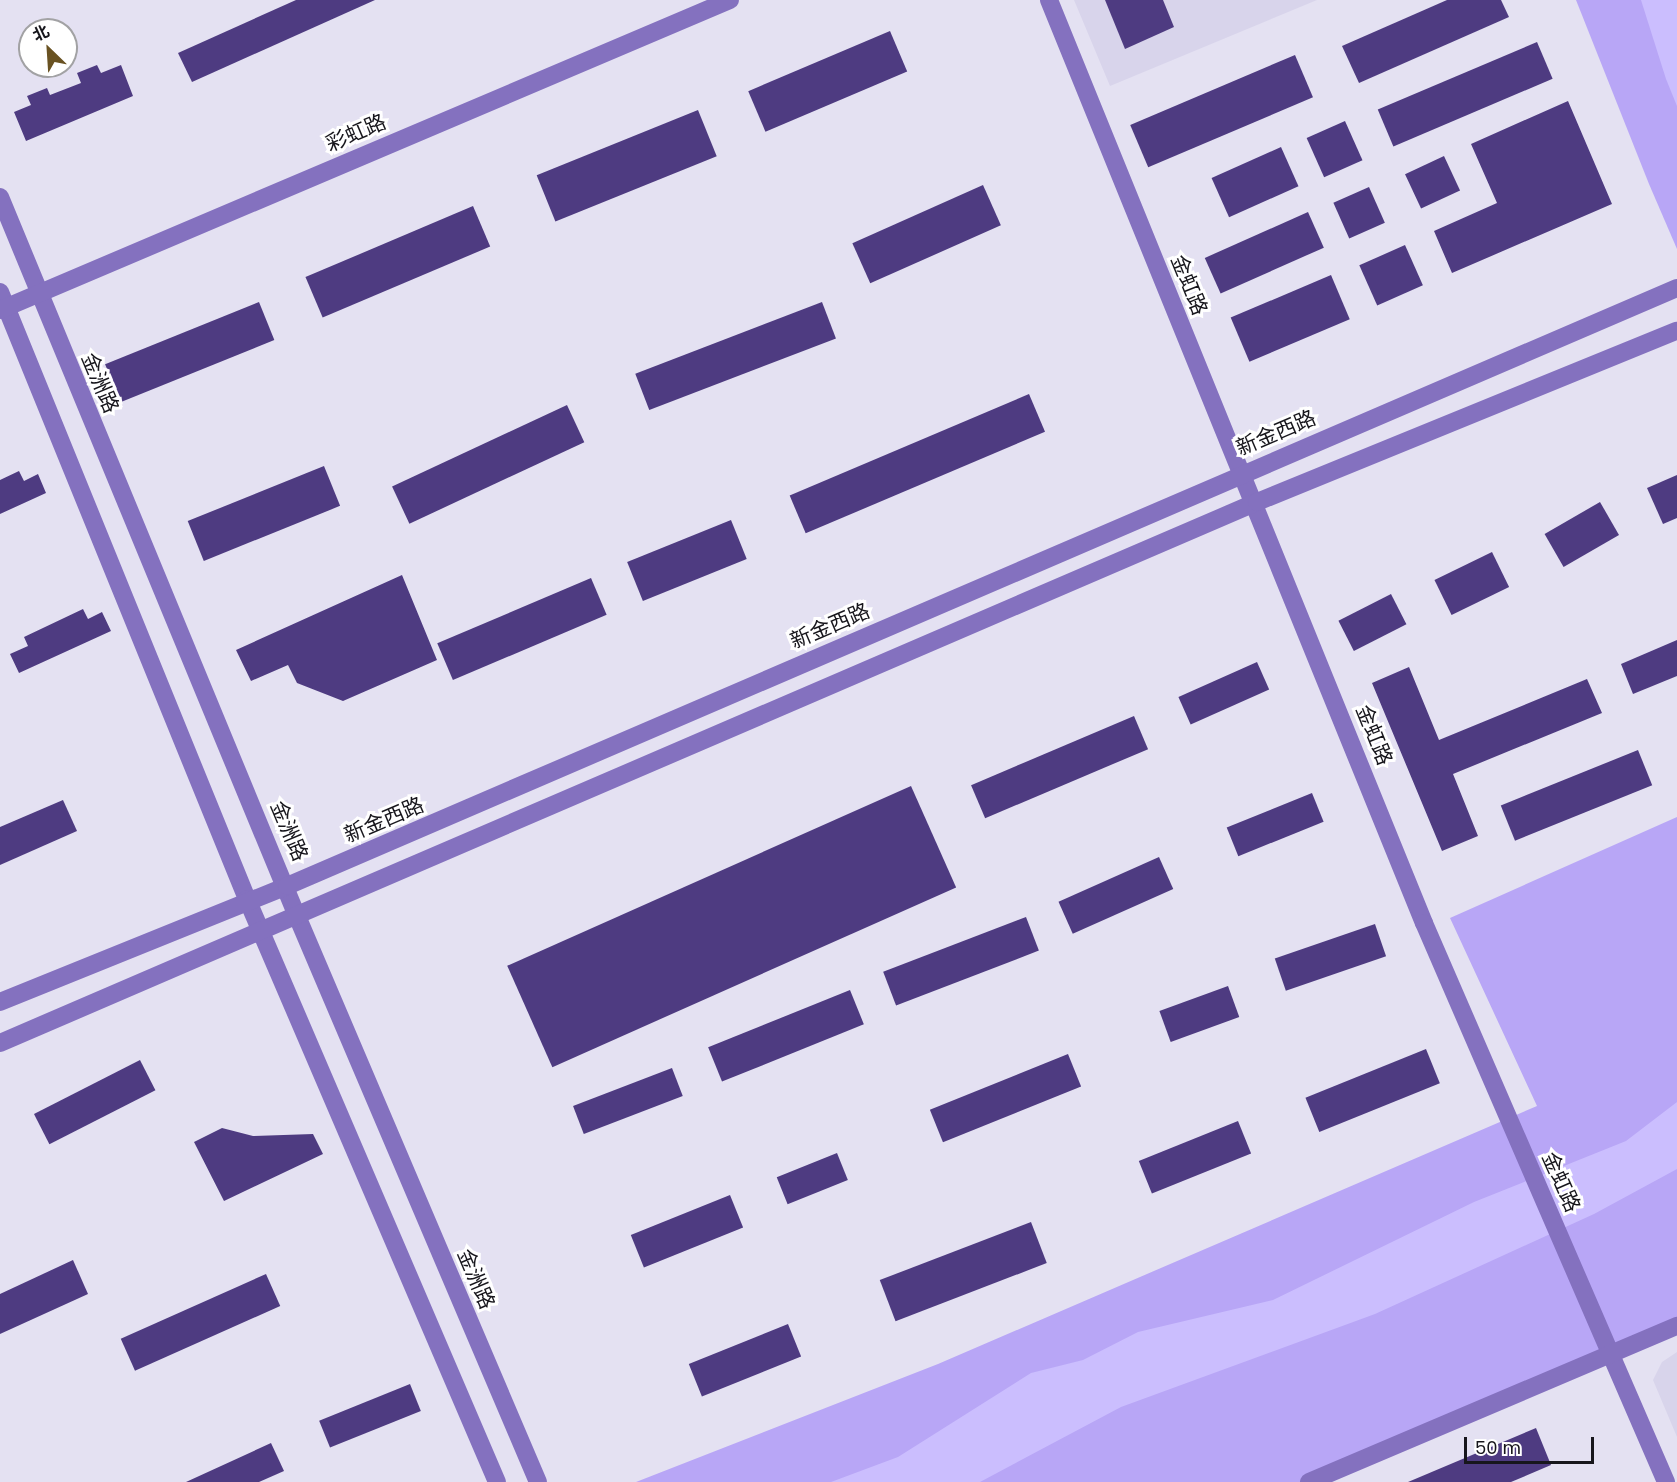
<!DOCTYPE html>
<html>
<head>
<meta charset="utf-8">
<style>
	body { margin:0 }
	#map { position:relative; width:1677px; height:1482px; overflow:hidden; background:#e4e1f2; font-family:Poppins,"Noto Sans SC",sans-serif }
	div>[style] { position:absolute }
	.built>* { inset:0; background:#d8d4eb }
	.green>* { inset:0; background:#b8a6f6 }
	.water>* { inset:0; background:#cbbefe }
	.building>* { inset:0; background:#4e3b81; transform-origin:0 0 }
	.secondary>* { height:18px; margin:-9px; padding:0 9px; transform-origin:9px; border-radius:9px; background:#8471bf }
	span { translate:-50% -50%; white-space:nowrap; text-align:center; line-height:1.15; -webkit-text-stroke:6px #fff; paint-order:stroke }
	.street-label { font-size:21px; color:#17161c }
	.north { position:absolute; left:18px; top:18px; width:60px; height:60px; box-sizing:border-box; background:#fff; border:2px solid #a2a2a4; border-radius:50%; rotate:335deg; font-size:16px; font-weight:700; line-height:24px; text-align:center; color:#17161c }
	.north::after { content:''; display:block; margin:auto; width:21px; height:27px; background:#695222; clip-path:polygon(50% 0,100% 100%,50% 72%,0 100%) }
	.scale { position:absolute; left:1464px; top:1437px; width:130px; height:27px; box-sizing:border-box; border:3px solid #17161c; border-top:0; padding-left:8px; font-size:18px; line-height:21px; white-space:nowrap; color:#17161c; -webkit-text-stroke:4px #fff; paint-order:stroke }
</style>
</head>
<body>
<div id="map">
	<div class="built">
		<div style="clip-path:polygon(1074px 0,1317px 0,1110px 86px)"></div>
		<div style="clip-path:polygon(1677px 1352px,1677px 1437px,1653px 1380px,1662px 1362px)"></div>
	</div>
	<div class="green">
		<div style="clip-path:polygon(1576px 0,1677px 0,1677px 249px,1649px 184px)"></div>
		<div style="clip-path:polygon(1677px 817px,1677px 1326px,1309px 1482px,636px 1482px,938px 1364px,1537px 1106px,1450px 918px)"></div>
	</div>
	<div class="water">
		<div style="clip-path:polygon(1641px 0,1677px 0,1677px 106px,1666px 79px)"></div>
		<div style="clip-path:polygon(1677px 1102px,1677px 1169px,1594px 1214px,1375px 1314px,1121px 1407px,980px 1482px,831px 1482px,898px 1457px,1031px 1373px,1083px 1360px,1138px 1332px,1273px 1300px,1474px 1202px,1626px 1141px)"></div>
	</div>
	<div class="building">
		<div style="clip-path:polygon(296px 0,375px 0,192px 82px,178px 53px)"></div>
		<div style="clip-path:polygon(1105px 0,1163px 0,1174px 27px,1125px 49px)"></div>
		<div style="clip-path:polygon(1447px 0,1501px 0,1509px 17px,1359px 83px,1342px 46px)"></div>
		<div style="left:890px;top:31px;width:44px;height:154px;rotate:67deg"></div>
		<div style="left:1537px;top:42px;width:40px;height:173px;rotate:67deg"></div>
		<div style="left:1295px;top:55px;width:46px;height:179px;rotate:67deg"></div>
		<div style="clip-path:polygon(97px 65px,101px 73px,121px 65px,133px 96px,26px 141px,14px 112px,31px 105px,27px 96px,47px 88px,50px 95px,81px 83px,77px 73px)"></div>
		<div style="clip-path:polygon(1568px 101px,1612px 204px,1452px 273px,1434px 231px,1497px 203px,1471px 144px)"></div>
		<div style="left:698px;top:110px;width:50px;height:174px;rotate:68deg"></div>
		<div style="left:1345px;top:121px;width:43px;height:42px;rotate:66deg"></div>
		<div style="left:1281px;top:147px;width:43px;height:76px;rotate:66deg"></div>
		<div style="left:1444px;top:156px;width:38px;height:43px;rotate:65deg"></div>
		<div style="left:983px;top:185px;width:44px;height:143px;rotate:66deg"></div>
		<div style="left:1369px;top:187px;width:39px;height:39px;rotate:66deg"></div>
		<div style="left:473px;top:206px;width:44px;height:182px;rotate:67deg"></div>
		<div style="left:1308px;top:212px;width:39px;height:113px;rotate:66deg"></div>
		<div style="left:1405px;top:245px;width:44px;height:50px;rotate:66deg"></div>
		<div style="left:1331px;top:275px;width:48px;height:109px;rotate:67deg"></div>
		<div style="left:259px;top:302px;width:41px;height:166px;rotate:68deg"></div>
		<div style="left:822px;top:302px;width:39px;height:200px;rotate:69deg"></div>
		<div style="left:1029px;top:394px;width:41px;height:260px;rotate:67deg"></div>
		<div style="left:567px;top:405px;width:41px;height:193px;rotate:65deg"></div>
		<div style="left:324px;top:466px;width:43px;height:147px;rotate:68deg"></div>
		<div style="clip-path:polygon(19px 471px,24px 481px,38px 474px,46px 493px,0 514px,0 480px)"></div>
		<div style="clip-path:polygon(1677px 475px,1677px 518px,1663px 524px,1647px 488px)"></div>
		<div style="left:1600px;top:502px;width:38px;height:64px;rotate:60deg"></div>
		<div style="left:731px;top:520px;width:42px;height:112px;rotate:68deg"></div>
		<div style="left:1492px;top:552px;width:39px;height:64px;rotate:64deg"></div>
		<div style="clip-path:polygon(402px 575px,437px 660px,343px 701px,297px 683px,288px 665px,251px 681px,236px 650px)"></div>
		<div style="left:591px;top:578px;width:40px;height:167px;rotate:67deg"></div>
		<div style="left:1391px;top:594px;width:34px;height:59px;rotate:63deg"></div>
		<div style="clip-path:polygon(83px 609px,88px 619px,102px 612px,111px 631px,19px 673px,10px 654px,28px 646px,24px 637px)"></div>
		<div style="clip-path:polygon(1677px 640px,1677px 676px,1633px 694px,1621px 664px)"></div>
		<div style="left:1257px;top:662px;width:30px;height:86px;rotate:66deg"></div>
		<div style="clip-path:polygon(1409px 667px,1439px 740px,1587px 679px,1602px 713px,1453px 774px,1478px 836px,1442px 851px,1372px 683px)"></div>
		<div style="left:1134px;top:716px;width:36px;height:177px;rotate:67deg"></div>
		<div style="left:1638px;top:750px;width:38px;height:148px;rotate:68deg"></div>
		<div style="left:911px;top:786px;width:111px;height:442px;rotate:66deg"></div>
		<div style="left:1312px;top:793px;width:31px;height:92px;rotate:68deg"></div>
		<div style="clip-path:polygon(63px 800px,77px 831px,0 865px,0 827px)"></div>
		<div style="left:1159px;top:857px;width:35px;height:110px;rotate:66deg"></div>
		<div style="left:1026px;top:917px;width:36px;height:153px;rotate:69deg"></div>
		<div style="left:1375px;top:924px;width:34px;height:106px;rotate:71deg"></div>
		<div style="left:1228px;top:986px;width:33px;height:73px;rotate:70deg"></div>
		<div style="left:850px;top:990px;width:37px;height:153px;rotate:68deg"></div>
		<div style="left:1426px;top:1049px;width:37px;height:130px;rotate:68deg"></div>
		<div style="left:1068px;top:1054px;width:35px;height:149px;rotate:68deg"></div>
		<div style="left:140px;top:1060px;width:34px;height:119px;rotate:63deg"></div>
		<div style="left:672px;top:1068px;width:30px;height:106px;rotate:69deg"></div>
		<div style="left:1238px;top:1121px;width:35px;height:107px;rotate:68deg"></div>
		<div style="clip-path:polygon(222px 1128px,253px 1136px,313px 1134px,323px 1154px,224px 1201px,194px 1142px)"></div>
		<div style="left:837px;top:1153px;width:29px;height:65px;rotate:68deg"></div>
		<div style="left:730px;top:1195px;width:35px;height:107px;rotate:68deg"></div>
		<div style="left:1031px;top:1222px;width:44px;height:162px;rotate:69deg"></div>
		<div style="clip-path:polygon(73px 1260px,88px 1294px,0 1334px,0 1294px)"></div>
		<div style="left:266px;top:1274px;width:35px;height:159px;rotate:66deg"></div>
		<div style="left:788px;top:1324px;width:35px;height:107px;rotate:68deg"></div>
		<div style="left:410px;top:1384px;width:29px;height:98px;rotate:68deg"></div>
		<div style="clip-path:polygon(1536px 1428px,1551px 1465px,1511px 1482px,1408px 1482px)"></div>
		<div style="clip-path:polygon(271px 1443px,284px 1471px,259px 1482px,186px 1482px)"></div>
	</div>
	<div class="secondary">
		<div style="left:1049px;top:0;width:996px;rotate:67.89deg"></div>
		<div style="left:1424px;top:923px;width:609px;rotate:66.59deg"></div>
		<div style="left:0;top:197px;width:778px;rotate:67.56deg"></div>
		<div style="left:297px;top:916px;width:615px;rotate:66.94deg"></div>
		<div style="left:0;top:292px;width:655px;rotate:67.86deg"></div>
		<div style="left:247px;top:899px;width:634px;rotate:66.79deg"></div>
		<div style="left:0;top:310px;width:793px;rotate:-23.01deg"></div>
		<div style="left:0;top:1002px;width:310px;rotate:-22deg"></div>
		<div style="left:287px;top:886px;width:1513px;rotate:-23.28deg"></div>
		<div style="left:0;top:1043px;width:1368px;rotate:-23.29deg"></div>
		<div style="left:1257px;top:502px;width:453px;rotate:-22.2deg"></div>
		<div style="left:1309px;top:1482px;width:400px;rotate:-23deg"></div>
	</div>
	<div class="street-label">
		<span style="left:356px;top:133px;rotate:-23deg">彩虹路</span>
		<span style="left:1189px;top:285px;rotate:68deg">金虹路</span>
		<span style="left:100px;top:383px;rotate:67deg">金洲路</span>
		<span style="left:1276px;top:433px;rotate:-23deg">新金西路</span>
		<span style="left:830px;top:626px;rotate:-23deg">新金西路</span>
		<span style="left:1374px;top:735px;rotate:68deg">金虹路</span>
		<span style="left:384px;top:820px;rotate:-23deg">新金西路</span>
		<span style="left:289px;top:831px;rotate:67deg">金洲路</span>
		<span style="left:1561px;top:1182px;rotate:66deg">金虹路</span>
		<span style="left:476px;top:1279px;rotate:67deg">金洲路</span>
	</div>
	<div class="north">北</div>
	<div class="scale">50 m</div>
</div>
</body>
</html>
